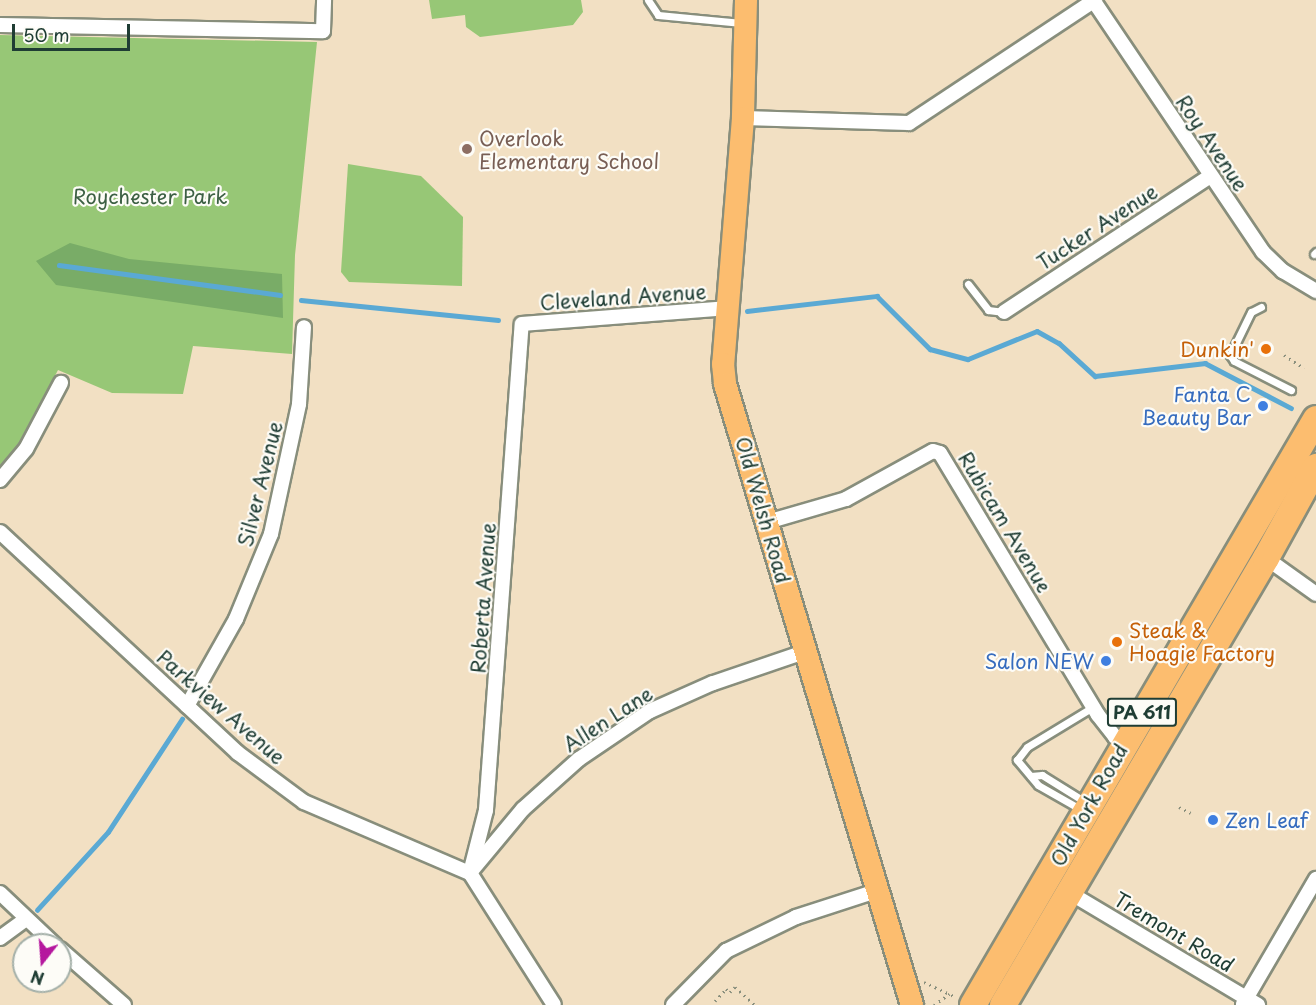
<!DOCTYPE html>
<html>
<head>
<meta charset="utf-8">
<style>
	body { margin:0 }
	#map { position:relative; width:1316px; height:1005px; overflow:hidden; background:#f2e0c3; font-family:"Playpen Sans",sans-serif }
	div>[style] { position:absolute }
	.green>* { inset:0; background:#97c776 }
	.forest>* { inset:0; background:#79ac67 }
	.stream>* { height:4.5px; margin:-2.25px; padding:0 2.25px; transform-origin:2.25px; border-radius:2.25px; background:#5aa9d4 }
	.path>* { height:3px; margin-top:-1.5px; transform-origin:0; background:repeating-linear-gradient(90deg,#888e7c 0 1.5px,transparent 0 6px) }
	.roads { filter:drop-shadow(2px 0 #888e7c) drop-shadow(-2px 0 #888e7c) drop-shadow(0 2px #888e7c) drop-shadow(0 -2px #888e7c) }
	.lane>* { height:7px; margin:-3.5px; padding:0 3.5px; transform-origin:3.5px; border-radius:3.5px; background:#fff }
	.street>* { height:14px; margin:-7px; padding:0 7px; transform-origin:7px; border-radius:7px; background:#fff }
	.primary>* { height:22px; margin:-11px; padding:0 11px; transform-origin:11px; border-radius:11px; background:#fcbd6f }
	.highway>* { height:26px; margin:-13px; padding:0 13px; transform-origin:13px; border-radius:13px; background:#fcbd6f }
	.dots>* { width:16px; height:16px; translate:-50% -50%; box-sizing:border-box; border:3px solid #fdfcf7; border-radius:50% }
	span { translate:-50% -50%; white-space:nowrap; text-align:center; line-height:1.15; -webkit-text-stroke:4.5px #fdfcf7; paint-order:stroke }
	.shield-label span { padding:2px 4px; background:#fdfcf7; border:2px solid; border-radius:4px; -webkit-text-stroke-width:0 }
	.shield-label { font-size:18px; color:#1f3d34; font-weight:700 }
	.education-label { font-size:20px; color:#785e54 }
	.left { translate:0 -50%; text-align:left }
	.street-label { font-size:20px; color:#1f3d34 }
	.park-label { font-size:20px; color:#3d6044 }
	.food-label { font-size:20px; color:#c56008 }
	.right { translate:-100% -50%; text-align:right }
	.shop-label { font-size:20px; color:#366cbe }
	.north { position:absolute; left:12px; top:933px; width:60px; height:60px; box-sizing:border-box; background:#fdfcf7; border:2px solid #a4b0a9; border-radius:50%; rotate:197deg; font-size:16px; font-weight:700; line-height:24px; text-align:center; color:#1f3d34 }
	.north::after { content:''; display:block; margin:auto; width:21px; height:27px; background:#b5179e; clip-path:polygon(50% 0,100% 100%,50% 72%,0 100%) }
	.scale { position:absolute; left:12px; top:24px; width:118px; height:27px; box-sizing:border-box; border:3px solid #1f3d34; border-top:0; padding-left:8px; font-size:18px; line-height:21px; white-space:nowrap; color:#1f3d34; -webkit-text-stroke:4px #fdfcf7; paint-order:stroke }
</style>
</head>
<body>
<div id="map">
	<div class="green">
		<div style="clip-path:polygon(429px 0,581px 0,583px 12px,573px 25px,480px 37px,466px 27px,465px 15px,432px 19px)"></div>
		<div style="clip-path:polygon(0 35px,317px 42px,295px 255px,292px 354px,193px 346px,183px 394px,112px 393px,58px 370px,19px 446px,0 468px)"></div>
		<div style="clip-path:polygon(348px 164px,421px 176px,463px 217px,462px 286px,349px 282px,341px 272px)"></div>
	</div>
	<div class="forest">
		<div style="clip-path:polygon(70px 243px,129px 259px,282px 274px,283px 318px,56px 285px,36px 261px)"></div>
	</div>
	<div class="stream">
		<div style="left:59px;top:265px;width:223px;rotate:7.7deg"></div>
		<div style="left:301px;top:300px;width:198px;rotate:5.8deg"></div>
		<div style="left:747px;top:311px;width:131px;rotate:-6.6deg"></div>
		<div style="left:877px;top:296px;width:75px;rotate:45deg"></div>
		<div style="left:930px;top:349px;width:39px;rotate:15deg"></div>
		<div style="left:968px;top:359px;width:74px;rotate:-22.1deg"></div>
		<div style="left:1037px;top:331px;width:25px;rotate:29deg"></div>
		<div style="left:1059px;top:343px;width:49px;rotate:42.5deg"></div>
		<div style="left:1095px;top:376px;width:111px;rotate:-6.7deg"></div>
		<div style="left:1205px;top:363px;width:97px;rotate:27.6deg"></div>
		<div style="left:37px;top:910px;width:105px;rotate:-47.7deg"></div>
		<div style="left:108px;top:832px;width:135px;rotate:-56.8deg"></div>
	</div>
	<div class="path">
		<div style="left:1284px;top:355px;width:24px;rotate:33deg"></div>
		<div style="left:1179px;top:807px;width:13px;rotate:27deg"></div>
		<div style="left:924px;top:982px;width:35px;rotate:25deg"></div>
		<div style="left:715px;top:1001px;width:16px;rotate:-47deg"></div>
		<div style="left:726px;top:989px;width:5px;rotate:37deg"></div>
		<div style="left:730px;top:992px;width:7px;rotate:-45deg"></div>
		<div style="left:735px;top:987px;width:27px;rotate:42deg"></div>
		<div style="left:934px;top:1005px;width:19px;rotate:-36deg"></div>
	</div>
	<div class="roads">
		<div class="lane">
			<div style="left:648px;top:0;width:18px;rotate:56deg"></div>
			<div style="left:658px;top:15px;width:84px;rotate:5.4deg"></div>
			<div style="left:1314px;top:254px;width:3px;rotate:-45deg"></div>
			<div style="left:968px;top:284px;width:33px;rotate:52deg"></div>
			<div style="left:988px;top:310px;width:16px;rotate:7deg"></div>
			<div style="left:1261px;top:307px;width:11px;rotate:153deg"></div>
			<div style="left:1251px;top:312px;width:48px;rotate:116deg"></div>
			<div style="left:1230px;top:355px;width:7px;rotate:56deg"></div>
			<div style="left:1234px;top:361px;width:64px;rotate:27deg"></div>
			<div style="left:1031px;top:776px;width:11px;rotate:-5deg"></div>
			<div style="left:1042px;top:775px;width:53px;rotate:31.9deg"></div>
			<div style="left:1080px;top:809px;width:48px;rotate:-150.3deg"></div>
			<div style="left:1038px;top:785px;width:33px;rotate:-130deg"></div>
			<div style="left:1017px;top:760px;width:16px;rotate:-52deg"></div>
			<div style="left:1027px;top:747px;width:77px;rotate:-31.2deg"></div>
		</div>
		<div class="street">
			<div style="left:1093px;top:0;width:304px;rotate:56deg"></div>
			<div style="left:1263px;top:252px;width:28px;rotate:44deg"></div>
			<div style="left:1283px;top:271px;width:39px;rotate:31deg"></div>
			<div style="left:0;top:25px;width:323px;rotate:1.1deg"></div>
			<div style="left:323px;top:31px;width:31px;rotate:-88deg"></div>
			<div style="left:743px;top:118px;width:166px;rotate:1.7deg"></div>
			<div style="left:909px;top:123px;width:223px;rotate:-33.5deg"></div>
			<div style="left:1004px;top:312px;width:247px;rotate:-33.4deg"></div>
			<div style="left:0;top:480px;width:40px;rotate:-50deg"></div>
			<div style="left:26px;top:449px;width:75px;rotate:-62.1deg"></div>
			<div style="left:767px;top:522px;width:82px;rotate:-16.2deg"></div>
			<div style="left:846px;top:499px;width:99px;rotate:-28.9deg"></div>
			<div style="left:933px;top:451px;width:7px;rotate:16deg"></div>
			<div style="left:940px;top:453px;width:306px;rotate:58.9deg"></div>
			<div style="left:1098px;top:715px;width:28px;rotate:52deg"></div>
			<div style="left:1115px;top:737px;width:17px;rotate:36deg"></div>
			<div style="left:0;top:532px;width:325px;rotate:42.9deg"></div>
			<div style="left:238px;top:753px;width:82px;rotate:36.6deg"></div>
			<div style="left:304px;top:802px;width:181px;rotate:23.2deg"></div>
			<div style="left:470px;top:873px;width:156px;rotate:57.5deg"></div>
			<div style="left:1263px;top:556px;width:65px;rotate:35.6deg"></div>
			<div style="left:187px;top:706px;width:100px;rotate:-60.6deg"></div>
			<div style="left:236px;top:619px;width:92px;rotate:-67.6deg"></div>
			<div style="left:271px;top:534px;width:133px;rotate:-77.8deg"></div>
			<div style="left:299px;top:404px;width:77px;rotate:-86.3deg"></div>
			<div style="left:473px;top:869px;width:78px;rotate:-50.2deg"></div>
			<div style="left:523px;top:809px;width:75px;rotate:-41.8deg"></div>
			<div style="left:579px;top:759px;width:86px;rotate:-34.1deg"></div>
			<div style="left:650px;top:711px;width:69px;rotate:-24deg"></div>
			<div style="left:713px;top:683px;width:96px;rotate:-18.8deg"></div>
			<div style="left:470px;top:873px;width:65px;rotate:-75.7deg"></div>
			<div style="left:486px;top:810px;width:487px;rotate:-85.8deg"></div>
			<div style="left:522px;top:324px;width:207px;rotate:-4.4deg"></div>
			<div style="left:0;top:893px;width:76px;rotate:43.4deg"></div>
			<div style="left:1070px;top:893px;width:219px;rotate:30.8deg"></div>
			<div style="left:0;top:938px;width:32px;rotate:-36deg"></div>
			<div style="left:60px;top:949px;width:85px;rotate:41.2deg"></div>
			<div style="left:1243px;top:1004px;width:145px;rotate:-59.7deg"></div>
			<div style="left:673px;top:1005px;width:76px;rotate:-45.5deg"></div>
			<div style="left:726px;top:951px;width:78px;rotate:-25.9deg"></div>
			<div style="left:796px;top:917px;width:84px;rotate:-18deg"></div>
		</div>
		<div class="primary">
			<div style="left:746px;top:0;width:118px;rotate:91.5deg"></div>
			<div style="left:743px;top:118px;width:247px;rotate:94.6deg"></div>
			<div style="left:723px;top:364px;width:20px;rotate:84deg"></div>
			<div style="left:725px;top:384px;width:649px;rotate:73.24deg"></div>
		</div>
		<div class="highway">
			<div style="left:973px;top:1005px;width:679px;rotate:-59.66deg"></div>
			<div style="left:1003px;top:1005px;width:519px;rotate:-59.53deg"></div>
			<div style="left:1266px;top:558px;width:104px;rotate:-61.2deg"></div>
		</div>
	</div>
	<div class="dots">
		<div style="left:467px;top:149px;background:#8d6e63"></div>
		<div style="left:1266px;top:349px;background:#e8710a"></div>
		<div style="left:1263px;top:406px;background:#3f7fe0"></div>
		<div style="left:1117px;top:642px;background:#e8710a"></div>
		<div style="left:1106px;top:661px;background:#3f7fe0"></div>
		<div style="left:1213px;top:820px;background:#3f7fe0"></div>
	</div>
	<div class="shield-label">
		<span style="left:1142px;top:712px">PA 611</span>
	</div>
	<div class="education-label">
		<span class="left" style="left:479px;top:150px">Overlook<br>Elementary School</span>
	</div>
	<div class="street-label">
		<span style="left:1212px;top:143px;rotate:56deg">Roy Avenue</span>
		<span style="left:1097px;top:227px;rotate:-33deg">Tucker Avenue</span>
		<span style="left:623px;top:297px;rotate:-4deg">Cleveland Avenue</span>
		<span style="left:260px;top:484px;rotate:-76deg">Silver Avenue</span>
		<span style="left:763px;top:510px;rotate:74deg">Old Welsh Road</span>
		<span style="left:1005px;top:522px;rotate:59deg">Rubicam Avenue</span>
		<span style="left:483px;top:598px;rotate:-86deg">Roberta Avenue</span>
		<span style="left:221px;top:707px;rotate:41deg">Parkview Avenue</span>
		<span style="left:608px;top:719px;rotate:-33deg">Allen Lane</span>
		<span style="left:1089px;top:805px;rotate:-61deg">Old York Road</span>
		<span style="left:1174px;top:932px;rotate:31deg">Tremont Road</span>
	</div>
	<div class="park-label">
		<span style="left:150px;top:196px">Roychester Park</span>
	</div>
	<div class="food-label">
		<span class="right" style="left:1254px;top:349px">Dunkin'</span>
		<span class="left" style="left:1129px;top:642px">Steak &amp;<br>Hoagie Factory</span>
	</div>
	<div class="shop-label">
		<span class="right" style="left:1251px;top:406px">Fanta C<br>Beauty Bar</span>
		<span class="right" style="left:1094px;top:661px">Salon NEW</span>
		<span class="left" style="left:1225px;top:820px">Zen Leaf</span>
	</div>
	<div class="north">N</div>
	<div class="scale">50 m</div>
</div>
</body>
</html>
